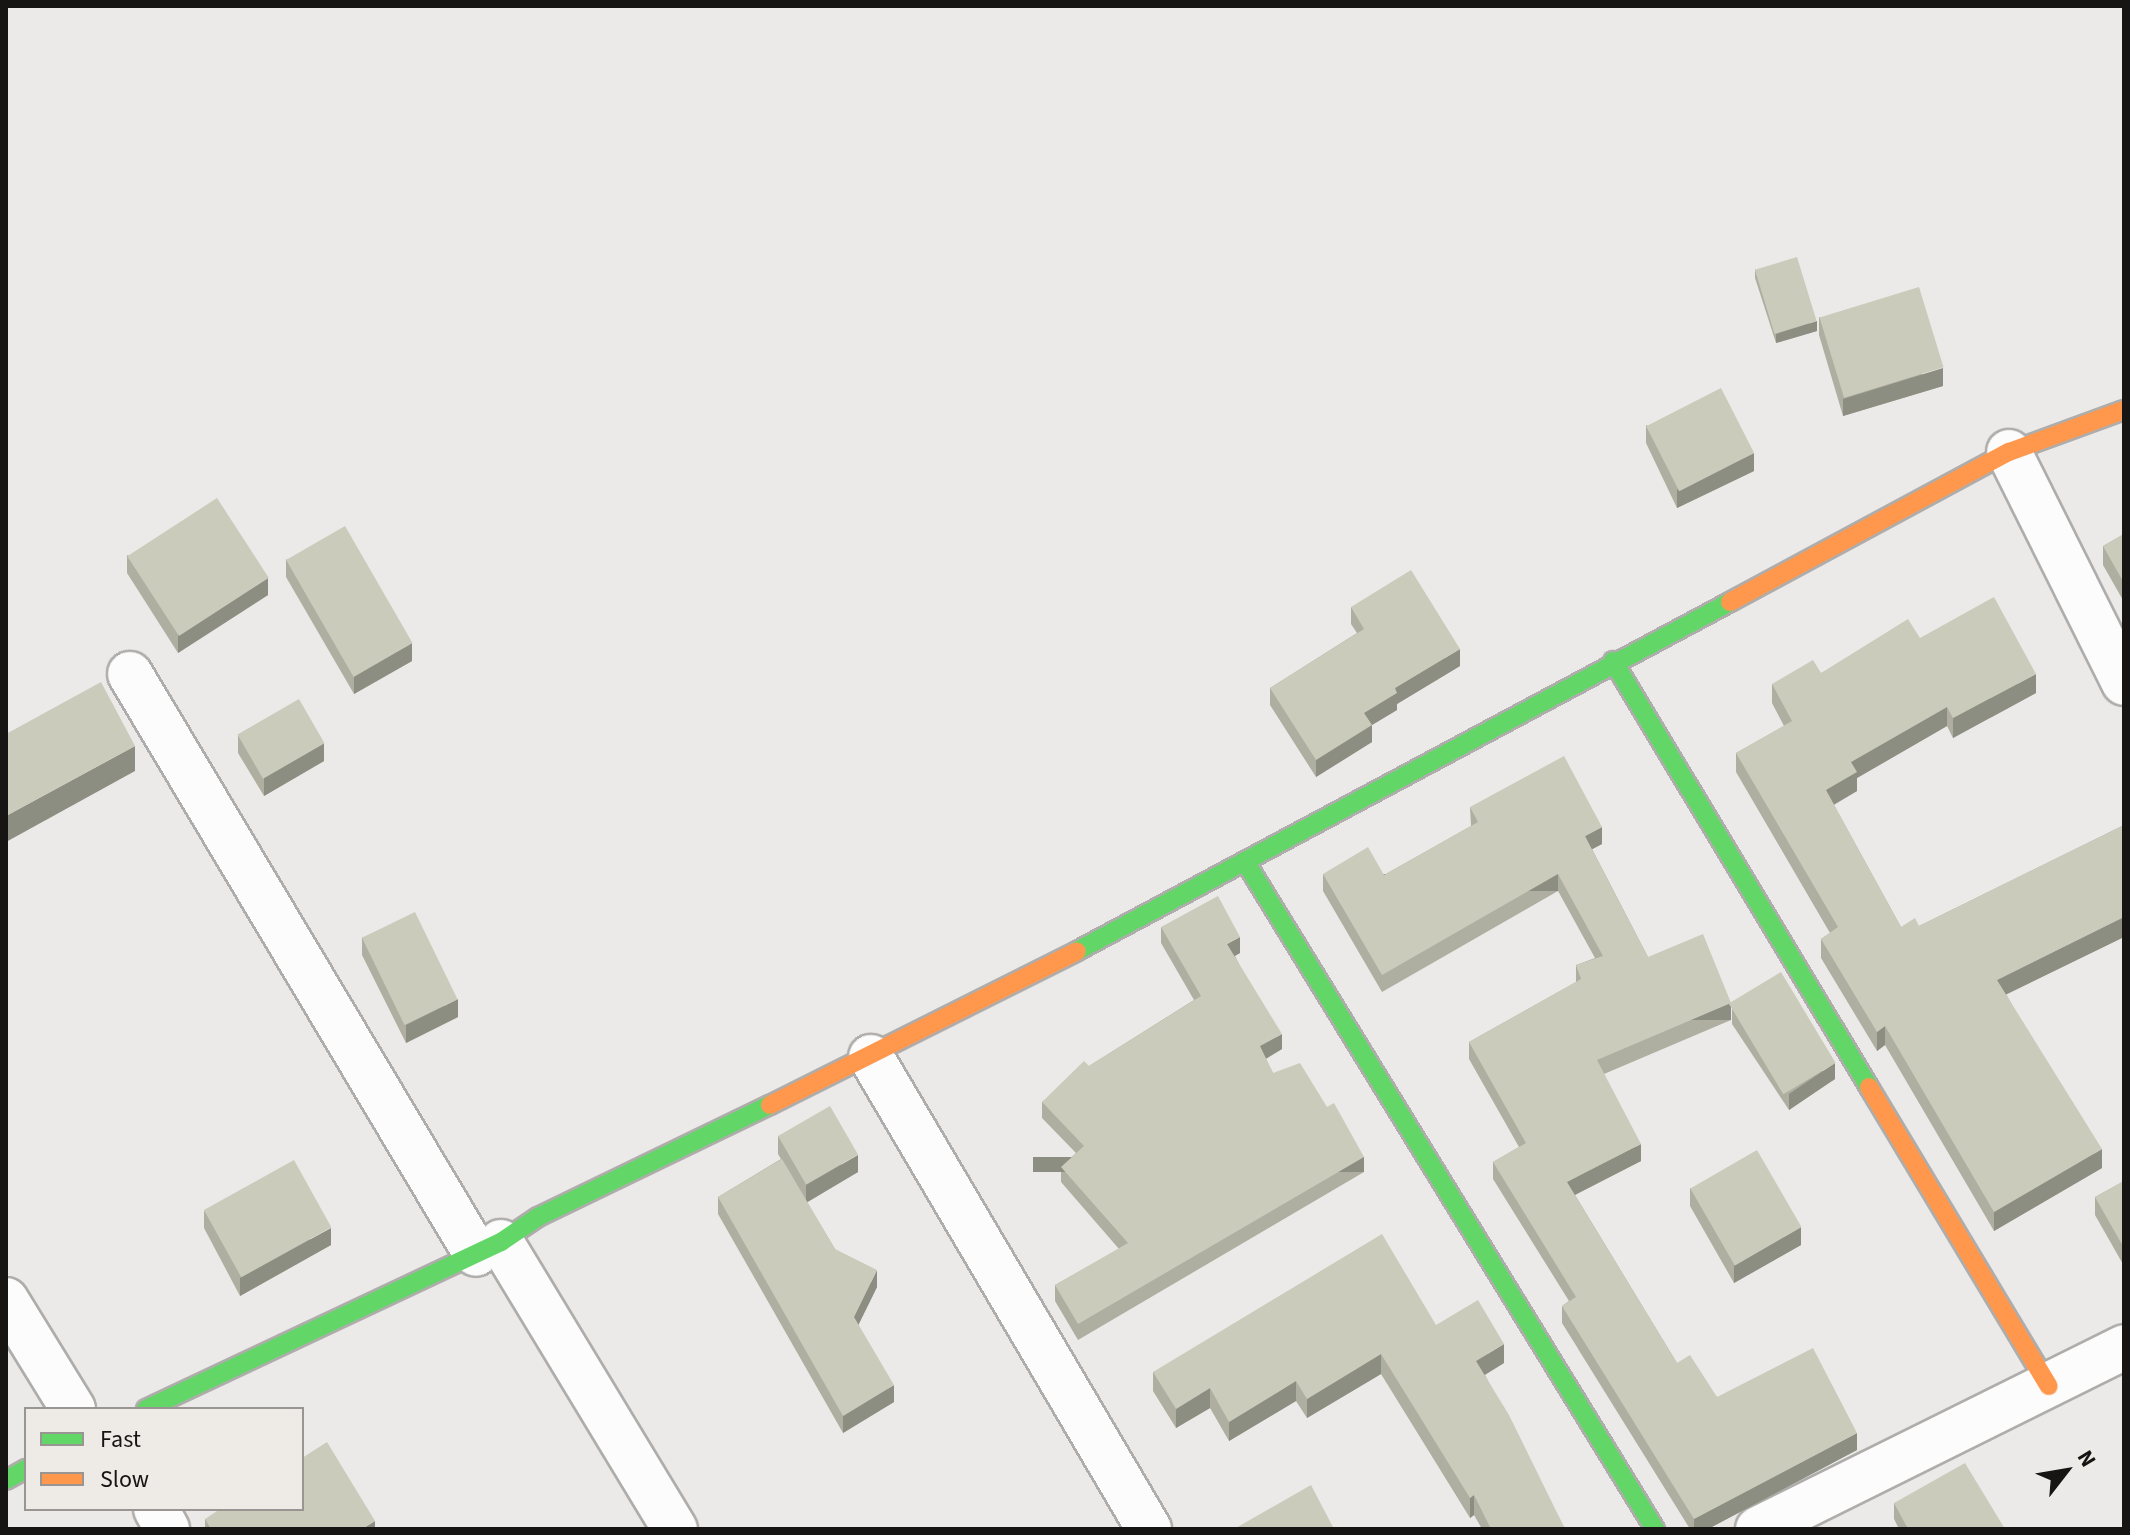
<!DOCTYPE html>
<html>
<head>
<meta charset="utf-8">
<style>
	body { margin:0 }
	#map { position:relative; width:2130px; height:1535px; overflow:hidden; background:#eceae8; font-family:"Source Sans 3",sans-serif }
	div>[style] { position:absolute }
	.roads { filter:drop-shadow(2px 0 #aeadab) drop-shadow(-2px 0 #aeadab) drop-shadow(0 2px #aeadab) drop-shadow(0 -2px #aeadab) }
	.street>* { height:44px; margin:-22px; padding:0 22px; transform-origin:22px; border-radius:22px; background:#fcfcfc }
	.fast>* { height:18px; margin:-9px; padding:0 9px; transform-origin:9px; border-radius:9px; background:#63d668 }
	.slow>* { height:18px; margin:-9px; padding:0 9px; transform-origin:9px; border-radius:9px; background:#ff974d }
	.wall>* { inset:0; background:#aeafa0 }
	.shaded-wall>* { inset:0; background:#8d8e82; transform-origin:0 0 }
	.building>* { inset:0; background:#cacbba; transform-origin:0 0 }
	span { translate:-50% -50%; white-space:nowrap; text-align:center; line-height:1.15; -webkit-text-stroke:7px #eeebe6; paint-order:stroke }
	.frame { position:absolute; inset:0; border:8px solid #161514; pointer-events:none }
	.legend { position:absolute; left:24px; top:1407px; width:280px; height:104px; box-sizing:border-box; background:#eeebe6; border:2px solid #989592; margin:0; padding:10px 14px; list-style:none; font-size:24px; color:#161514 }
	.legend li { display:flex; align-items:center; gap:16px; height:40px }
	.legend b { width:40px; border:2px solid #989592 }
	.north { position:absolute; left:2026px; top:1431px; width:80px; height:80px; -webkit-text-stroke:6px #eeebe6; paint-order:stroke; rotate:59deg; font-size:22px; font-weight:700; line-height:32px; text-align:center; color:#161514 }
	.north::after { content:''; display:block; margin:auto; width:28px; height:36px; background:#161514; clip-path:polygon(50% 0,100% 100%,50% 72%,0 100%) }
</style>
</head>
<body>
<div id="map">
	<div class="roads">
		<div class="street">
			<div style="left:2009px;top:452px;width:258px;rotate:63.5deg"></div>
			<div style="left:130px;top:674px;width:675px;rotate:59.18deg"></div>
			<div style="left:871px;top:1057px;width:548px;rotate:59.5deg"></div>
			<div style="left:501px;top:1242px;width:336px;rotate:58.8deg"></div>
			<div style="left:6px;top:1300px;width:128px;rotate:58.4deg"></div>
			<div style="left:156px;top:1509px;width:23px;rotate:61deg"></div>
			<div style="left:1758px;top:1529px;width:409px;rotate:-26.4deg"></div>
		</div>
		<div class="fast">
			<div style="left:1613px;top:661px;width:497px;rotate:59deg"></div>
			<div style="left:1246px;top:863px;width:782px;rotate:58.45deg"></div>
			<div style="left:1077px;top:951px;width:740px;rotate:-28.12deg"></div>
			<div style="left:146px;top:1409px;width:392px;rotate:-25.2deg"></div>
			<div style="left:501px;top:1242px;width:45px;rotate:-34deg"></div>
			<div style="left:538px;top:1217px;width:258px;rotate:-25.8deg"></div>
			<div style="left:6px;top:1480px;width:23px;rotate:-29deg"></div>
		</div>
		<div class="slow">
			<div style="left:1730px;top:602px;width:317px;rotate:-28.3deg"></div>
			<div style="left:2009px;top:452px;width:122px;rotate:-20.1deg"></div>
			<div style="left:1869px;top:1087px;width:349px;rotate:59deg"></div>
			<div style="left:770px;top:1105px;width:343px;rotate:-26.6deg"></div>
		</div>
	</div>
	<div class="wall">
		<div style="clip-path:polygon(1755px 269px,1817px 331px,1776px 343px,1755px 278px)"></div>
		<div style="clip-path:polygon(1819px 317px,1943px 386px,1843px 416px,1819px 335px)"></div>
		<div style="clip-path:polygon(1646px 425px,1754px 471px,1677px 508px,1646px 443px)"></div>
		<div style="clip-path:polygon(2124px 534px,2124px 602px,2103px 565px,2103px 546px)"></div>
		<div style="clip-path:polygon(127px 555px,268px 595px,178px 653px,127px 573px)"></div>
		<div style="clip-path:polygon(286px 559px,412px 661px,354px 694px,286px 577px)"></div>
		<div style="clip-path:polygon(1351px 607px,1460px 666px,1397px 704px,1397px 710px,1372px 725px,1372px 742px,1316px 777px,1270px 705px,1270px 688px,1357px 633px,1351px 624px)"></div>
		<div style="clip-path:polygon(1920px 638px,2036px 693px,1953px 738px,1947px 726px,1857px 778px,1857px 791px,1834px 805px,1901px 927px,1919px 926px,2124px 825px,2124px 937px,2006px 994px,2102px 1168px,1994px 1231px,1885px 1045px,1877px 1051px,1821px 958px,1821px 939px,1830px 933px,1736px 772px,1736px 753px,1784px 726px,1772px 703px,1772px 684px,1821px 673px)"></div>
		<div style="clip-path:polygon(238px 735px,324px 761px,264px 796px,238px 753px)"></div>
		<div style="clip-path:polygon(1470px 807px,1602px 844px,1592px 849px,1648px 957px,1731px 1020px,1604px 1074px,1641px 1161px,1575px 1195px,1677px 1363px,1717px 1397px,1857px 1450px,1708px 1529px,1690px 1529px,1562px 1323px,1562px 1306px,1569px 1301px,1493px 1179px,1493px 1162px,1519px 1147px,1469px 1059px,1469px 1042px,1576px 982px,1576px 965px,1595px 958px,1558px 891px,1382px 992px,1323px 891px,1323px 874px,1384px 875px,1471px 826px)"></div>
		<div style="clip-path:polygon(1161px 927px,1240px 953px,1235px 956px,1282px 1049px,1266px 1059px,1273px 1073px,1364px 1172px,1078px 1340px,1055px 1301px,1055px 1285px,1119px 1249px,1061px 1182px,1061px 1167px,1076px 1153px,1042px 1118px,1042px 1102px,1089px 1066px,1194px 1000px,1161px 943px)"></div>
		<div style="clip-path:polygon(362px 937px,458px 1017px,406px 1043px,362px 955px)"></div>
		<div style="clip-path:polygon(1732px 1008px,1835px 1079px,1789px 1110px,1732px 1024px)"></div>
		<div style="clip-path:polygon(778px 1136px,858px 1172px,807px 1202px,835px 1249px,877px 1287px,858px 1325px,894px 1402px,843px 1433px,718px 1214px,718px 1197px,781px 1159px,778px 1154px)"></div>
		<div style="clip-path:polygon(2124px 1181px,2124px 1266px,2095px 1215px,2095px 1197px)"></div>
		<div style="clip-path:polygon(1690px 1188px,1801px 1245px,1734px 1283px,1690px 1206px)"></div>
		<div style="clip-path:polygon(204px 1211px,331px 1245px,240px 1296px,204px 1228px)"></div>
		<div style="clip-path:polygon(1436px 1325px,1504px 1363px,1485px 1375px,1565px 1529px,1482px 1529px,1474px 1515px,1470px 1518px,1381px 1374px,1307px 1418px,1296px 1401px,1229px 1441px,1210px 1408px,1176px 1428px,1153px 1391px,1153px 1372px)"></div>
		<div style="clip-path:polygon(1894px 1503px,2005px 1529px,1899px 1529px,1894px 1519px)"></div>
		<div style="clip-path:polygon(205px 1519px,375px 1529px,205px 1529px)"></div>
	</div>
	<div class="shaded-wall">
		<div style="clip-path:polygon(1817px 321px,1817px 331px,1776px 343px,1776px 334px)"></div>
		<div style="clip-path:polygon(1943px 368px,1943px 386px,1843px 416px,1843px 399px)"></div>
		<div style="clip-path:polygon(1754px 453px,1754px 471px,1677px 508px,1677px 490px)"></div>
		<div style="clip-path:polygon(268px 578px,268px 595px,178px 653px,178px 635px)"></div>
		<div style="clip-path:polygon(412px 643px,412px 661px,354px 694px,354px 676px)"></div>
		<div style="clip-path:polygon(1460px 649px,1460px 666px,1397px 704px,1397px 710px,1372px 725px,1372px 742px,1316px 777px,1316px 760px,1364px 713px,1395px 688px)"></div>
		<div style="clip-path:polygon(2036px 674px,2036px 693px,1953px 738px,1953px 718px)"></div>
		<div style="clip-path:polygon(1947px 707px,1947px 726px,1857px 778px,1857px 791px,1826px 809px,1826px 790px,1851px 762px)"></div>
		<div style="clip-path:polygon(324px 743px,324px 761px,264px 796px,264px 778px)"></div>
		<div style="clip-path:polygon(135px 746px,135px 771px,6px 842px,6px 816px)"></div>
		<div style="clip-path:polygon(1602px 827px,1602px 844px,1585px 853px,1585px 836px)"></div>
		<div style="left:1558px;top:874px;width:17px;height:203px;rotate:90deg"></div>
		<div style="clip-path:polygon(2124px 917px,2124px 937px,1997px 999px,1997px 980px)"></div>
		<div style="clip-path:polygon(1240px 937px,1240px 953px,1227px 960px,1227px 944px)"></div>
		<div style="clip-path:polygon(458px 999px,458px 1017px,406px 1043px,406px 1025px)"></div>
		<div style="left:1731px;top:1003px;width:17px;height:146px;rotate:90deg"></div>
		<div style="clip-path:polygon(1885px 1026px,1885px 1045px,1877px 1051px,1877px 1032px)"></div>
		<div style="clip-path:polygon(1282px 1034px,1282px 1049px,1260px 1062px,1260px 1046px)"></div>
		<div style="clip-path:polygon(1835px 1063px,1835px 1079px,1789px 1110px,1789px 1094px)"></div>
		<div style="clip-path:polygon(1641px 1144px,1641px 1161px,1567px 1199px,1567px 1182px)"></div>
		<div style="clip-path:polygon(2102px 1149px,2102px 1168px,1994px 1231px,1994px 1212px)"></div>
		<div style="clip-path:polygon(858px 1155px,858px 1172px,806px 1203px,806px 1185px)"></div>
		<div style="left:1364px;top:1157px;width:15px;height:331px;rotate:90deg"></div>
		<div style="clip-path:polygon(1801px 1227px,1801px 1245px,1734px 1283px,1734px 1266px)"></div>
		<div style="clip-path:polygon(331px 1228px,331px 1245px,240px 1296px,240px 1278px)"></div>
		<div style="clip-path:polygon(877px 1270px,877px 1287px,854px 1334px,854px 1317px)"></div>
		<div style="clip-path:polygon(1504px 1344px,1504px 1363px,1476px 1380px,1476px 1361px)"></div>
		<div style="clip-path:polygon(1381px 1354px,1381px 1374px,1307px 1418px,1307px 1399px)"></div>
		<div style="clip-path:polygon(1296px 1381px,1296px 1401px,1229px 1441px,1229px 1422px)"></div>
		<div style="clip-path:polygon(894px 1385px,894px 1402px,843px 1433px,843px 1416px)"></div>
		<div style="clip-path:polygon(1210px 1388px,1210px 1408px,1176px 1428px,1176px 1409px)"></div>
		<div style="clip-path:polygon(1857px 1433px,1857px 1450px,1708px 1529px,1694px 1529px,1694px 1519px)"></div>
		<div style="clip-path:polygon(1474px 1495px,1474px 1515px,1470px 1518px,1470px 1498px)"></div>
		<div style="clip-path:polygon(375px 1521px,375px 1529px,362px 1529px)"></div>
	</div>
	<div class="building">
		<div style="left:1797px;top:257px;width:67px;height:44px;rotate:73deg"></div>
		<div style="left:1919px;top:287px;width:84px;height:104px;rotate:73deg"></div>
		<div style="left:1721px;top:388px;width:73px;height:84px;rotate:63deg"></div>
		<div style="left:217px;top:498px;width:95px;height:107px;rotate:57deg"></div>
		<div style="left:345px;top:526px;width:135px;height:68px;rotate:60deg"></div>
		<div style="clip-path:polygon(2124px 534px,2124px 583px,2103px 546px)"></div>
		<div style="clip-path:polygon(1411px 570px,1460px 649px,1395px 688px,1397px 693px,1364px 713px,1372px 725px,1316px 760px,1270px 688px,1364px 629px,1351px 607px)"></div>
		<div style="clip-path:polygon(1994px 597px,2036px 674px,1953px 718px,1947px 707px,1851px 762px,1857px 772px,1826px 790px,1901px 927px,1915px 918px,1919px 926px,2124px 825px,2124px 917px,1997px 980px,2102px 1149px,1994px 1212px,1885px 1026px,1877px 1032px,1821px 939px,1838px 927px,1736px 753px,1792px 721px,1772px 684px,1813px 660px,1821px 673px,1908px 619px,1920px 638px)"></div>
		<div style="clip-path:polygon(101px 682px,135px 746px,6px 816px,6px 734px)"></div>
		<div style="left:299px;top:699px;width:51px;height:71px;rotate:60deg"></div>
		<div style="clip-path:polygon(1564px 756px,1602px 827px,1585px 836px,1648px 957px,1703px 934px,1731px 1003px,1597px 1060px,1641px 1144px,1567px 1182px,1677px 1363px,1690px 1355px,1717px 1397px,1813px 1348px,1857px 1433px,1694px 1519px,1562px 1306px,1576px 1297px,1493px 1162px,1526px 1143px,1469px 1042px,1581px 979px,1576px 965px,1603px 956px,1558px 874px,1382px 975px,1323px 874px,1368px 847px,1384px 875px,1478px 822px,1470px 807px)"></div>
		<div style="clip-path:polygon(1218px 896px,1240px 937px,1227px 944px,1282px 1034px,1260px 1046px,1273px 1073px,1300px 1063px,1327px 1107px,1334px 1103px,1364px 1157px,1078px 1324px,1055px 1285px,1128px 1243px,1061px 1167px,1084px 1146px,1042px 1102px,1084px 1061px,1089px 1066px,1201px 996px,1161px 927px)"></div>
		<div style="left:415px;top:912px;width:97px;height:59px;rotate:64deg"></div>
		<div style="left:1781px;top:972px;width:106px;height:61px;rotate:59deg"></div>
		<div style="left:830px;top:1106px;width:56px;height:60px;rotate:60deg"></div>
		<div style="left:1757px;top:1150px;width:89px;height:77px;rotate:60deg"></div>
		<div style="clip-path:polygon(782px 1159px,835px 1249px,877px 1270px,854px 1317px,894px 1385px,843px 1416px,718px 1197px)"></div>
		<div style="left:294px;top:1160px;width:77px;height:103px;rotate:61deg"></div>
		<div style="clip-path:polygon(2124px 1181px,2124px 1248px,2095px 1197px)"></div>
		<div style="clip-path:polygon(1382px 1234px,1436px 1325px,1478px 1300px,1504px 1344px,1476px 1361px,1509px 1415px,1565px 1529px,1491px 1529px,1474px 1495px,1470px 1498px,1381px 1354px,1307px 1399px,1296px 1381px,1229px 1422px,1210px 1388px,1176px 1409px,1153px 1372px)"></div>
		<div style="clip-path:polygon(327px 1442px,375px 1521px,362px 1529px,211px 1529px,205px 1519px,220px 1509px,302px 1509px,302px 1458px)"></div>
		<div style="clip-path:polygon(1965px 1463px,2005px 1529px,1908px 1529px,1894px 1503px)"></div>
		<div style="clip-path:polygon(1311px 1485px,1334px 1529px,1234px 1529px)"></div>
	</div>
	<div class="frame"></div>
	<ul class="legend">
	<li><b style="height:10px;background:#63d668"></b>Fast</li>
	<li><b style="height:10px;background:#ff974d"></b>Slow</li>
	</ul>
	<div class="north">N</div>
</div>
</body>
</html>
